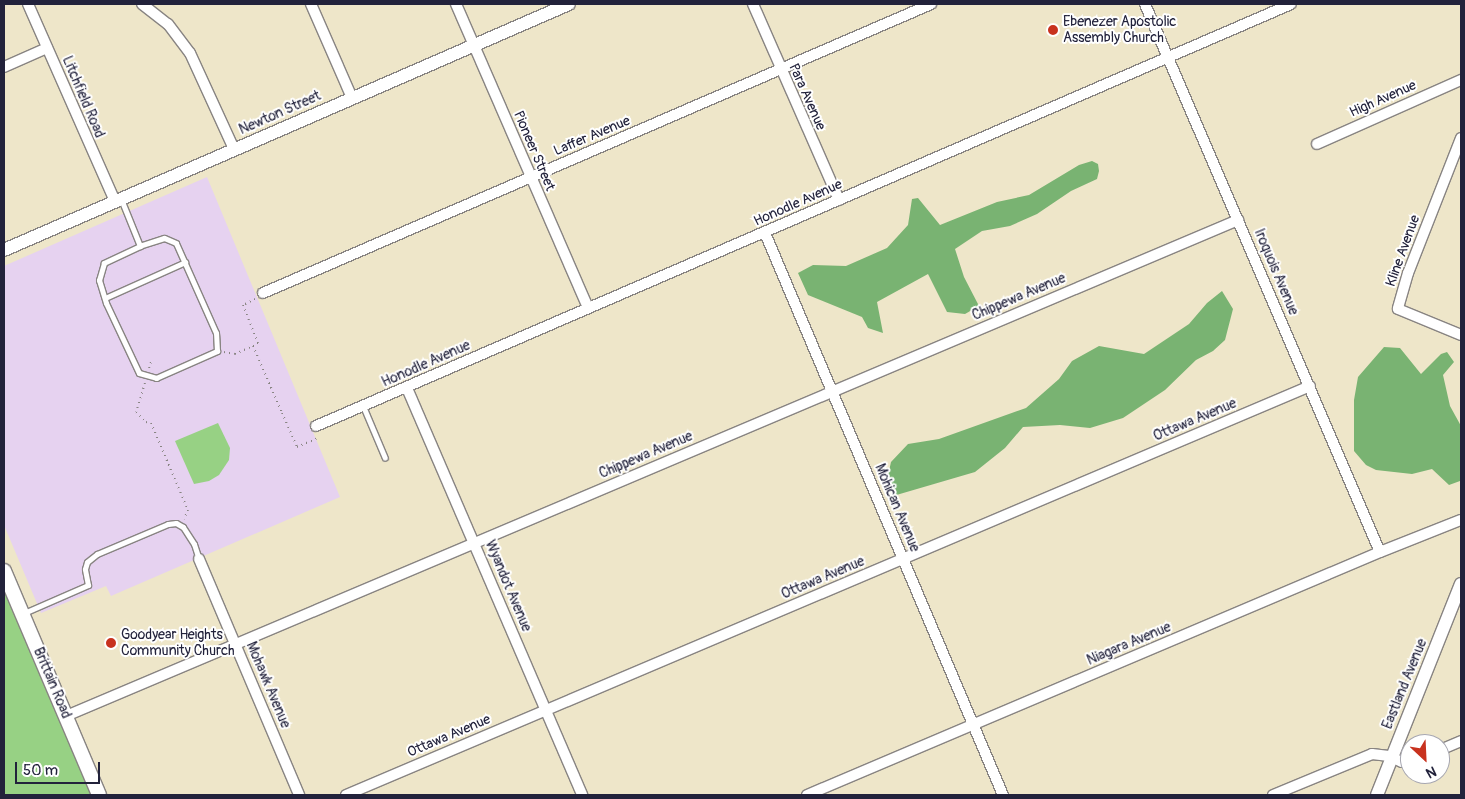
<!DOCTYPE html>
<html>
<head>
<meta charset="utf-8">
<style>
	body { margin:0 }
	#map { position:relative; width:1465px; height:799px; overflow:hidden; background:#eee6c9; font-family:Pangolin,sans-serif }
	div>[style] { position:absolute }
	.built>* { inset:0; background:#e6d2f0 }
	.green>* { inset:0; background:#97d184 }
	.forest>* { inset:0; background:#79b372 }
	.path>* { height:2px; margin-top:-1px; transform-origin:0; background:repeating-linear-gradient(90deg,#888482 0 1px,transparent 0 5px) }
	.roads { filter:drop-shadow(1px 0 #888482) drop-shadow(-1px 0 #888482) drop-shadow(0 1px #888482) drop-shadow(0 -1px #888482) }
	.service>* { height:5px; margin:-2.5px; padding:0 2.5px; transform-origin:2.5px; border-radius:2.5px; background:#fff }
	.minor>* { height:10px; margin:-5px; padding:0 5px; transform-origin:5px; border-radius:5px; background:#fff }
	.tertiary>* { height:12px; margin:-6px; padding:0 6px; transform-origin:6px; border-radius:6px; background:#fff }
	.secondary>* { height:14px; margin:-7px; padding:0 7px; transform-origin:7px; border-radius:7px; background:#fff }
	.dots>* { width:14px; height:14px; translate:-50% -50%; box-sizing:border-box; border:2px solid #fff; border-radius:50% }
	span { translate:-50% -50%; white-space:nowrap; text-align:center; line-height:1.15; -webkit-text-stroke:4px #fff; paint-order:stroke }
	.poi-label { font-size:14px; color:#22223b }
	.left { translate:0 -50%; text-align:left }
	.street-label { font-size:14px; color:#22223b }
	.frame { position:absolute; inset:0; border:5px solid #22223b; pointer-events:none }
	.north { position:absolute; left:1400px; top:734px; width:50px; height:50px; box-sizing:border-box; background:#fff; border:1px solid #a7a7b1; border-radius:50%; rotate:155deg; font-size:14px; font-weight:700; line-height:20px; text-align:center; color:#22223b }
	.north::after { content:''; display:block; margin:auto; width:18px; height:22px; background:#c8321e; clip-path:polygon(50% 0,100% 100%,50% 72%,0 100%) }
	.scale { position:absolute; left:15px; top:762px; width:85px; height:22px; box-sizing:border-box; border:2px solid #22223b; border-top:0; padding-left:6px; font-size:15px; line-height:18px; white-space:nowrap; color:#22223b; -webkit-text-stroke:4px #fff; paint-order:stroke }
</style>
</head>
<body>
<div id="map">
	<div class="built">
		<div style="clip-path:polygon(207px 177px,340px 497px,111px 596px,106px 586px,41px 613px,4px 525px,4px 266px)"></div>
	</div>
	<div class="green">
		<div style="clip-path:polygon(218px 423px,230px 448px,229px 460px,219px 475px,209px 481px,194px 484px,175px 441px)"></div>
		<div style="clip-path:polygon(4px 588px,92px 795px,4px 795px)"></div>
	</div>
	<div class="forest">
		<div style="clip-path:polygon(1092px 161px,1098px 164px,1099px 171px,1097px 179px,1071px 191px,1037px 214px,1010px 226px,982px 231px,955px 249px,964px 277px,979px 306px,965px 314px,947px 312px,928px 274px,877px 302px,883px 333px,868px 328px,862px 317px,808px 295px,798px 273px,813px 265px,846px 266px,887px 248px,908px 225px,912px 199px,918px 198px,940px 225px,997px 202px,1029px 195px,1079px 165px)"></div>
		<div style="clip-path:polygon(1222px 291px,1233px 309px,1225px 340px,1213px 351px,1196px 360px,1165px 390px,1123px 418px,1090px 428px,1060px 425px,1023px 427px,1005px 448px,975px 472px,893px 496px,887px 480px,891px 462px,908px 444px,939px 439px,1026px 408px,1059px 379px,1072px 361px,1099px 346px,1144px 354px,1189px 324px,1207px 303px)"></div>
		<div style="clip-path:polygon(1384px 347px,1400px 348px,1421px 374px,1441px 354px,1447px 352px,1454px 362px,1443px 375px,1450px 406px,1461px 426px,1460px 481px,1449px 485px,1432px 469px,1412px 474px,1376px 470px,1366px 465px,1354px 451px,1354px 400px,1358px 377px)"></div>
	</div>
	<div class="path">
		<div style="left:255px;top:299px;width:13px;rotate:153deg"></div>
		<div style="left:243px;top:305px;width:41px;rotate:68.5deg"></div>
		<div style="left:258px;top:343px;width:6px;rotate:149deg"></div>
		<div style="left:253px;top:346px;width:73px;rotate:66.6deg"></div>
		<div style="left:282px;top:413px;width:37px;rotate:66deg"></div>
		<div style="left:297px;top:447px;width:21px;rotate:-23deg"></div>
		<div style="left:224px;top:352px;width:11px;rotate:10deg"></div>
		<div style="left:235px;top:354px;width:20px;rotate:-24deg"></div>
		<div style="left:149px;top:368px;width:9px;rotate:-72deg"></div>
		<div style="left:145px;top:383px;width:30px;rotate:107deg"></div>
		<div style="left:136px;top:412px;width:14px;rotate:45deg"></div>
		<div style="left:146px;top:422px;width:5px;rotate:11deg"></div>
		<div style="left:151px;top:423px;width:95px;rotate:67deg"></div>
		<div style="left:188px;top:510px;width:10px;rotate:114deg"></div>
	</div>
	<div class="roads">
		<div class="service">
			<div style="left:121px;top:199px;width:51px;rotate:68deg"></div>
			<div style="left:140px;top:246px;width:40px;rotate:155deg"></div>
			<div style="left:104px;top:263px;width:18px;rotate:106deg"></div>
			<div style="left:99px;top:280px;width:24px;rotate:73deg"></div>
			<div style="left:106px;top:303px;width:77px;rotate:64.8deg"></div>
			<div style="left:139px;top:373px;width:18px;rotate:16deg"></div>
			<div style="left:156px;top:378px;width:67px;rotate:-23.9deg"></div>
			<div style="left:217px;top:351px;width:18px;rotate:-93deg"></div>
			<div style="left:216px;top:333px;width:98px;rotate:-114deg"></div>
			<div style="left:176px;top:243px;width:13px;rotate:-157deg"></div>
			<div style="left:164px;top:238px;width:25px;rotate:162deg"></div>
			<div style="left:105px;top:298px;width:88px;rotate:-24.2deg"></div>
			<div style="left:363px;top:406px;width:56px;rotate:67.1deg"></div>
			<div style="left:24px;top:613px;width:70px;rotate:-23.6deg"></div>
			<div style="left:88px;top:585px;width:16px;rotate:-101deg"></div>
			<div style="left:85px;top:569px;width:7px;rotate:-74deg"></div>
			<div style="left:87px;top:562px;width:13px;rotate:-39deg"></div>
			<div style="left:97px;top:554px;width:77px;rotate:-22.9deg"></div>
			<div style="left:168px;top:524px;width:8px;rotate:-7deg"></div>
			<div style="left:176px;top:523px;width:8px;rotate:30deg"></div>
			<div style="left:183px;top:527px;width:20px;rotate:57deg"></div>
			<div style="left:194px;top:544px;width:16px;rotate:72deg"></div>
		</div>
		<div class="minor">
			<div style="left:28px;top:4px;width:215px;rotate:66.2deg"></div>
			<div style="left:142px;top:4px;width:33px;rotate:38deg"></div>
			<div style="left:168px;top:24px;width:36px;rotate:53deg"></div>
			<div style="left:190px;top:53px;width:106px;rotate:65.4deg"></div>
			<div style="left:311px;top:4px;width:103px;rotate:66.4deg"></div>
			<div style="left:456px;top:4px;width:331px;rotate:66.5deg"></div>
			<div style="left:753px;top:4px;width:214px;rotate:66.3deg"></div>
			<div style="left:1145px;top:4px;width:596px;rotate:66.79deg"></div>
			<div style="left:4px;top:67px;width:47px;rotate:-23.8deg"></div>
			<div style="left:1461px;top:138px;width:145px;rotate:111.4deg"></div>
			<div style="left:1408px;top:273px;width:37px;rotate:106deg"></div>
			<div style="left:1398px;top:309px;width:68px;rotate:22.4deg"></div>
			<div style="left:1317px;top:144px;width:158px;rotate:-24deg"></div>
			<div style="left:765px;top:233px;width:610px;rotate:67.05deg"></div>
			<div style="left:263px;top:293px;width:728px;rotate:-23.39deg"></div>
			<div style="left:407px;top:388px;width:443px;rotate:66.7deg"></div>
			<div style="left:316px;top:426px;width:1062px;rotate:-23.4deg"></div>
			<div style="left:199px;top:559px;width:256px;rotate:67deg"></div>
			<div style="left:66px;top:716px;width:1273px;rotate:-22.94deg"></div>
			<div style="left:1440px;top:750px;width:23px;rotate:-23deg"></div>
			<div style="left:346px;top:795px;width:1047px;rotate:-22.99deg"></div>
			<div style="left:807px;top:795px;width:622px;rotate:-22.98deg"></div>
			<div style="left:1380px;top:552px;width:87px;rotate:-21.6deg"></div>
			<div style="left:1273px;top:795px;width:107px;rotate:-22.5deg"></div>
			<div style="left:1372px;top:754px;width:17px;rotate:7deg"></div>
			<div style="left:1389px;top:756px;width:14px;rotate:25deg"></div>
			<div style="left:1402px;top:762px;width:8px"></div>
		</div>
		<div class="tertiary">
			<div style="left:4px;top:250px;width:616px;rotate:-23.53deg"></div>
			<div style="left:1377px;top:795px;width:227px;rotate:-68.3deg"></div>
		</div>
		<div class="secondary">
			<div style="left:4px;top:571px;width:243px;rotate:67deg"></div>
		</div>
	</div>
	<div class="dots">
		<div style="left:1053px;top:30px;background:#c8321e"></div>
		<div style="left:111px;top:643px;background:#c8321e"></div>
	</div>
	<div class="poi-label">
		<span class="left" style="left:1063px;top:30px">Ebenezer Apostolic<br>Assembly Church</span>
		<span class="left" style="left:121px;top:643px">Goodyear Heights<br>Community Church</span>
	</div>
	<div class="street-label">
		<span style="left:83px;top:97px;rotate:67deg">Litchfield Road</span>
		<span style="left:807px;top:97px;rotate:66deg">Para Avenue</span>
		<span style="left:1383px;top:99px;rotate:-24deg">High Avenue</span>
		<span style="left:280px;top:113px;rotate:-24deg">Newton Street</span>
		<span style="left:592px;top:136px;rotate:-23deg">Laffer Avenue</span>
		<span style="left:534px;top:151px;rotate:67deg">Pioneer Street</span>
		<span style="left:798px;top:203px;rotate:-24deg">Honodle Avenue</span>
		<span style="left:1403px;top:251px;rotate:-70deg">Kline Avenue</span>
		<span style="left:1276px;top:272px;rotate:67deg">Iroquois Avenue</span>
		<span style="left:1019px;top:297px;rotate:-23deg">Chippewa Avenue</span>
		<span style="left:426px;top:364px;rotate:-24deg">Honodle Avenue</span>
		<span style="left:1195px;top:420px;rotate:-23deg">Ottawa Avenue</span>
		<span style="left:646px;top:455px;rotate:-23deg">Chippewa Avenue</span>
		<span style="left:897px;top:508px;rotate:67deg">Mohican Avenue</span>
		<span style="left:823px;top:578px;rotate:-23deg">Ottawa Avenue</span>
		<span style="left:508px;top:586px;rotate:67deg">Wyandot Avenue</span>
		<span style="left:1129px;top:644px;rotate:-23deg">Niagara Avenue</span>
		<span style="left:52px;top:683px;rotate:67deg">Brittain Road</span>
		<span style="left:1405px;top:684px;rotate:-68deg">Eastland Avenue</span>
		<span style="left:268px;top:685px;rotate:67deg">Mohawk Avenue</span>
		<span style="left:449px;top:736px;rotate:-23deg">Ottawa Avenue</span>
	</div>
	<div class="frame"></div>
	<div class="north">N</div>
	<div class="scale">50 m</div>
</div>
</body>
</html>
